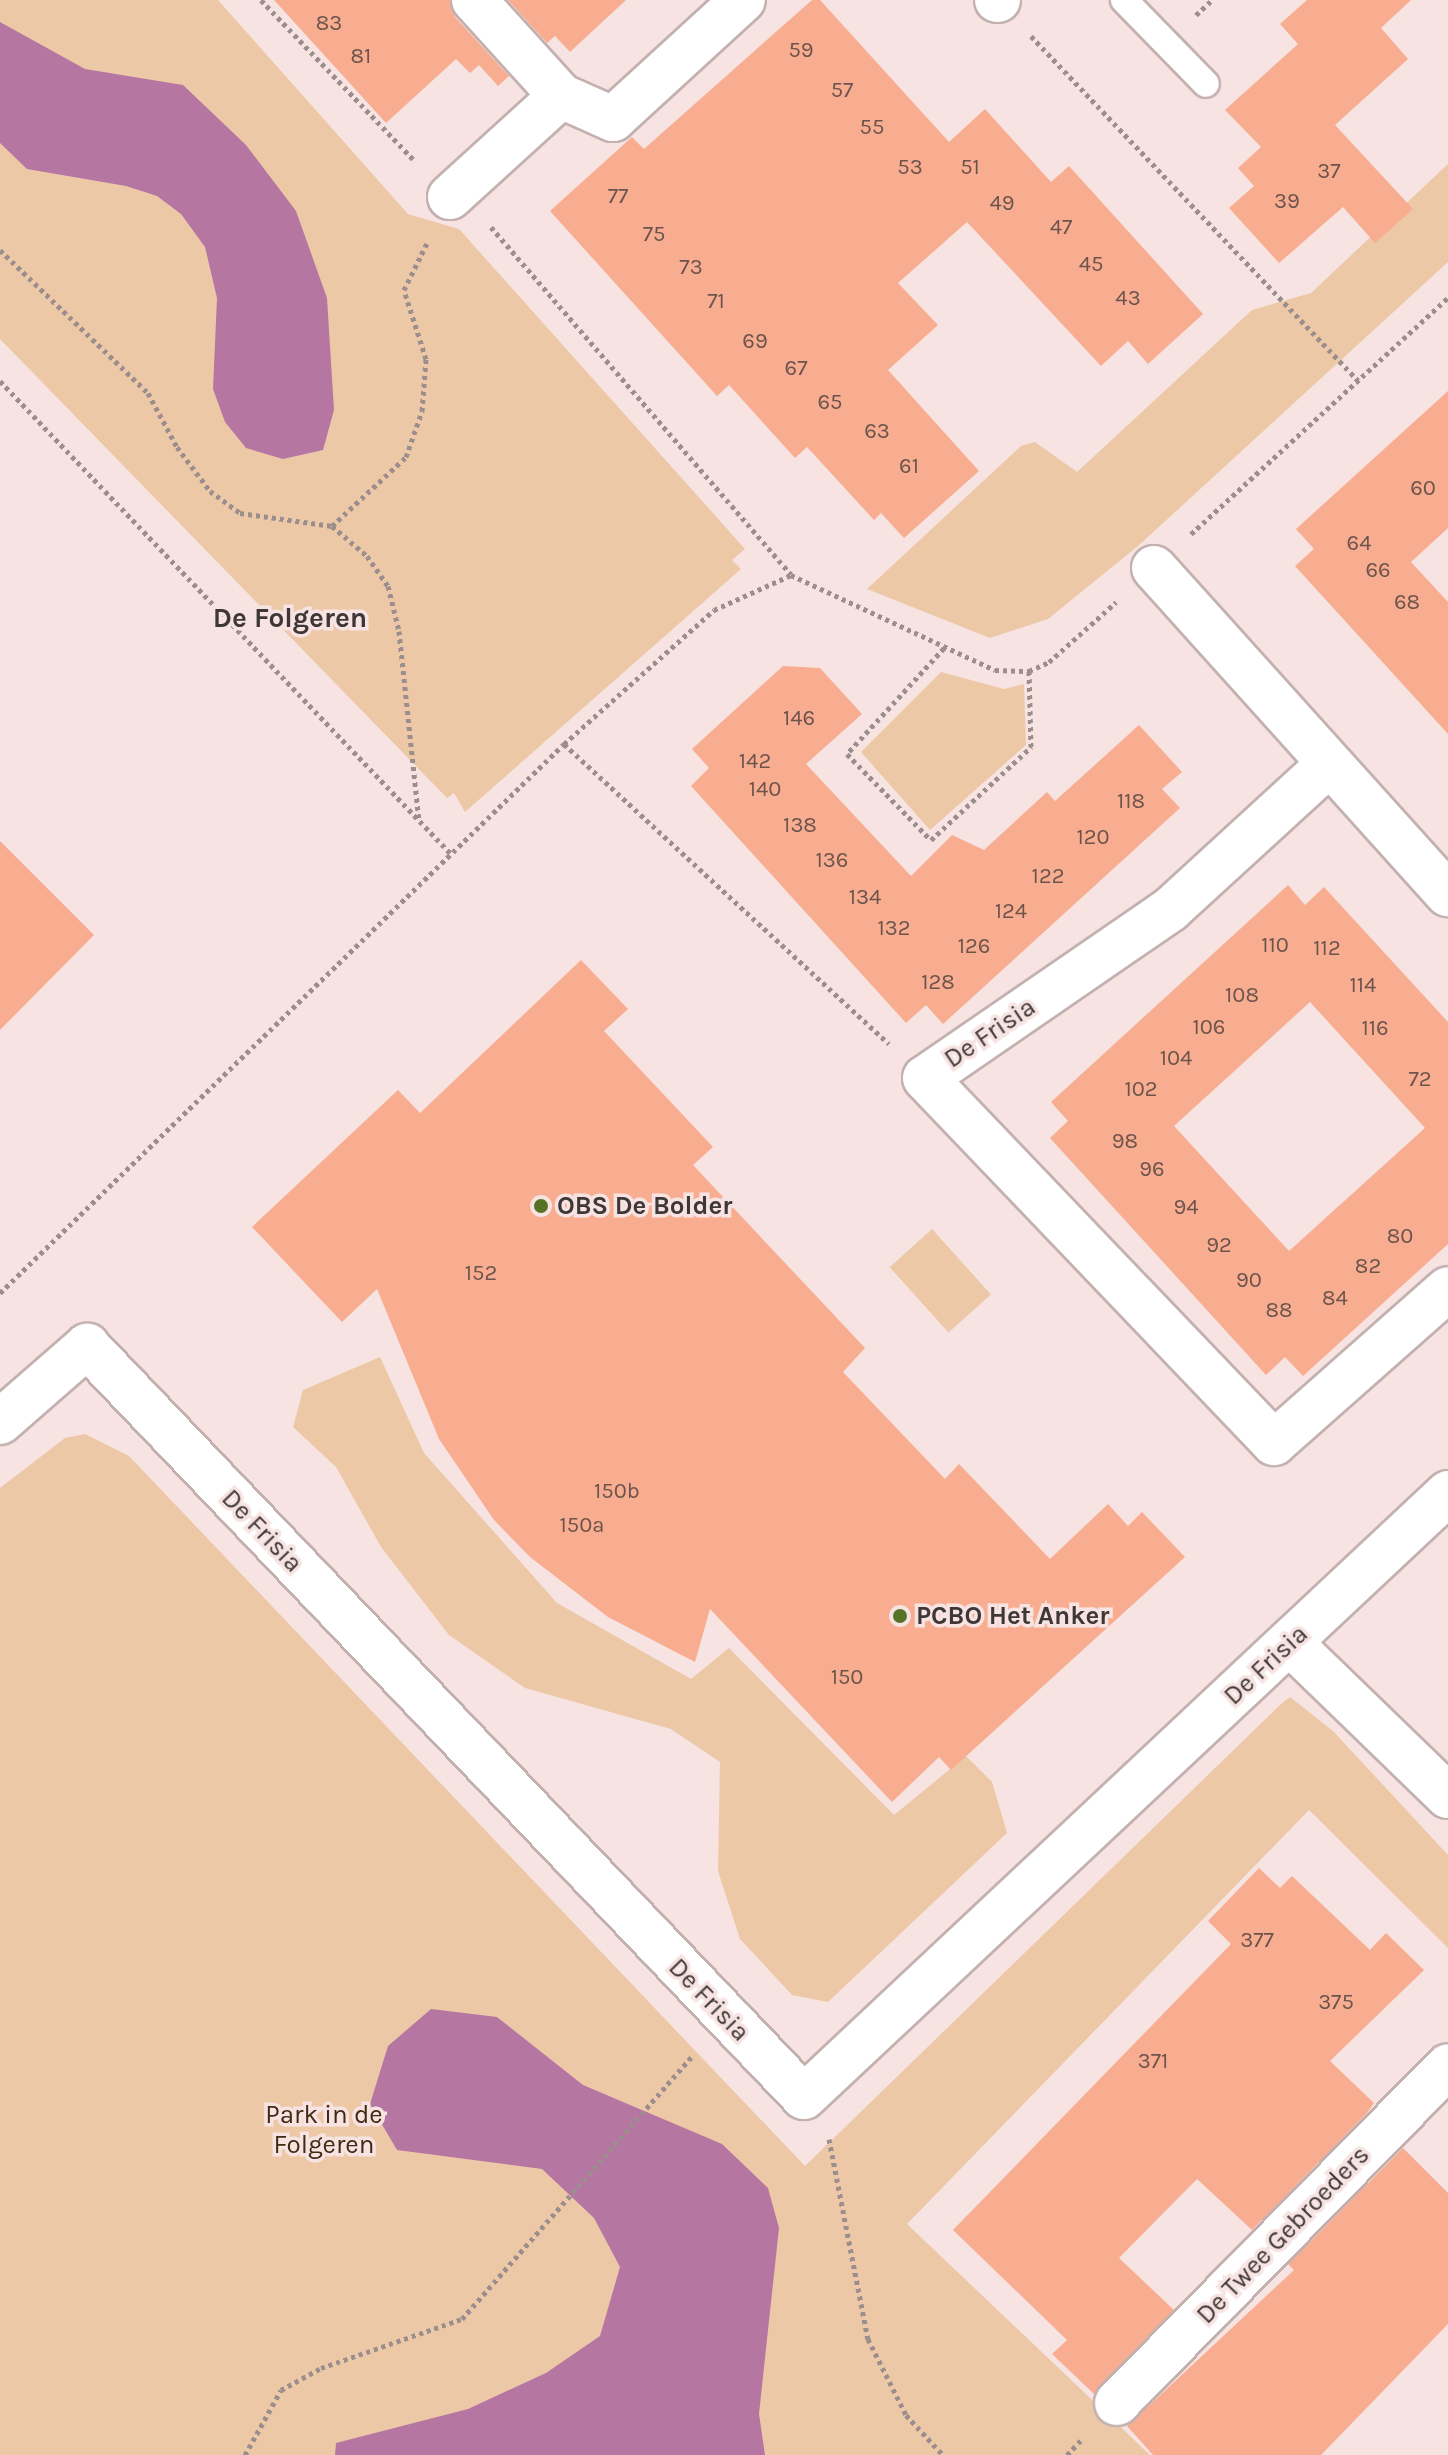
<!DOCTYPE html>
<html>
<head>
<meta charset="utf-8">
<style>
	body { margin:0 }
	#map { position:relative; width:1448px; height:2455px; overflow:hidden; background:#f6e3e2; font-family:Karla,sans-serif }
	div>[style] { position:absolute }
	.green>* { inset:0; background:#edc8a7; transform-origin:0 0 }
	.water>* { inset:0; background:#b576a2 }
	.building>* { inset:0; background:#f8ad90 }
	.path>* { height:5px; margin-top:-2.5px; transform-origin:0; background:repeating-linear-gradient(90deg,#9b8e8d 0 4px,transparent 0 8px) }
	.roads { filter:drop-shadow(2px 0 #c3b1b0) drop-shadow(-2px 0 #c3b1b0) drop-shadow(0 2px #c3b1b0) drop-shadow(0 -2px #c3b1b0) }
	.lane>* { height:26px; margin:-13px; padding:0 13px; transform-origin:13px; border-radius:13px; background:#fff }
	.street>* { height:44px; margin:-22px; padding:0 22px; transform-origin:22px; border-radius:22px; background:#fff }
	.dots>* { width:22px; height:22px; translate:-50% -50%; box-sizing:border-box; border:4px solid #f6e3e2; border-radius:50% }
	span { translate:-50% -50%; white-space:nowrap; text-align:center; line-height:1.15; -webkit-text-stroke:7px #f6e3e2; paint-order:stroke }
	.number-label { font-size:22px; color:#6c544c }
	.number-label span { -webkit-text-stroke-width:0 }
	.street-label { font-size:26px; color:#3e3736 }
	.poi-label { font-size:26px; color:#3e3736; font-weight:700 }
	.left { translate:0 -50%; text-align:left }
	.park-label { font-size:26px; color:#422a12 }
	.neighbourhood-label { font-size:28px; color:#3e3736; font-weight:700 }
</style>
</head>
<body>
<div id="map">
	<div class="green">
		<div style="clip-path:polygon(0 0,218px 0,408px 214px,459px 229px,745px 549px,732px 560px,741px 569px,465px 812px,454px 793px,447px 798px,0 339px)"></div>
		<div style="clip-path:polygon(1448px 164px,1448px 262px,1138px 546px,1048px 619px,990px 638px,867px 589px,1021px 446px,1035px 442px,1077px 472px,1252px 310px,1311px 293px)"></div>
		<div style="clip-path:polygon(941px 672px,1004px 689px,1024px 684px,1026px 745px,930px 830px,861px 752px)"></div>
		<div style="left:932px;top:1229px;width:88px;height:57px;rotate:48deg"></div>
		<div style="clip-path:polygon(380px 1357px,424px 1453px,557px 1603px,691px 1679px,729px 1648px,894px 1815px,966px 1756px,992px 1782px,1007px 1833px,828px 2002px,792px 1995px,740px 1939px,718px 1871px,720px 1762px,671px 1729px,525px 1688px,449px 1635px,381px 1547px,336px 1467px,293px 1427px,303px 1390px)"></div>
		<div style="clip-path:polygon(85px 1434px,129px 1456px,805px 2166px,1281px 1704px,1290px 1697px,1333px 1731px,1448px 1855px,1448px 1948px,1309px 1810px,907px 2224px,1150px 2455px,0 2455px,0 1488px,65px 1438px)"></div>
	</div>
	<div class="water">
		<div style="clip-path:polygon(0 22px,85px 69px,183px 85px,246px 145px,296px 211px,327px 298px,334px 410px,323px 450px,283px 459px,246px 448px,225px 422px,213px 389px,217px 298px,205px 247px,181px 214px,157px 196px,126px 186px,27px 169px,0 143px)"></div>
		<div style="clip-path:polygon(431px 2009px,497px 2017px,583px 2085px,722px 2144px,768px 2188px,779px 2228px,759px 2414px,765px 2455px,335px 2455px,336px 2443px,468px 2409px,546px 2373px,600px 2336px,620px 2267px,594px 2218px,542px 2169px,397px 2150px,370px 2104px,388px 2046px)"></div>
	</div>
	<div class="building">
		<div style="clip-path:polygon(274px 0,450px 0,455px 17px,509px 76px,498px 86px,479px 65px,470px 73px,456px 59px,386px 123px)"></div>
		<div style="clip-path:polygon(508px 0,626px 0,570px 52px,555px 36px,547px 43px)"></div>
		<div style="clip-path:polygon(812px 0,820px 0,949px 142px,985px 109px,1051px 182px,1069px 166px,1203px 314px,1148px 364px,1128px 341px,1101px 366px,967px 222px,898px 283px,938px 325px,888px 370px,979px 471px,904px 538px,881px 513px,874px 520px,807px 447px,795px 458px,729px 385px,717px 396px,550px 211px,632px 137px,644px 149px)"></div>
		<div style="clip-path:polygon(1307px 0,1411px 0,1381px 28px,1408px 59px,1335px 125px,1413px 209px,1375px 243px,1343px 207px,1279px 263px,1229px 208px,1254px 186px,1238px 168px,1261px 147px,1225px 110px,1298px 44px,1280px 24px)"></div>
		<div style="clip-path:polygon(1448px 391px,1448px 528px,1411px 562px,1448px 602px,1448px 734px,1295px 566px,1314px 549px,1296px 529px)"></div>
		<div style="clip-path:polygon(783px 666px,820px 668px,862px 714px,806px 764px,911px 876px,952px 835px,984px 850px,1047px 792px,1055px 801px,1139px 725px,1182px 772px,1162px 789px,1180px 808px,943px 1024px,926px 1005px,906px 1023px,691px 786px,709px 768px,692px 749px)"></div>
		<div style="clip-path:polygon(0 841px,94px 935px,0 1030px)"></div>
		<div style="clip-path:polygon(evenodd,1288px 885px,1305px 905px,1324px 887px,1448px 1022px,1448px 1244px,1303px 1376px,1285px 1357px,1266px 1375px,1050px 1138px,1068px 1121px,1051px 1102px,1288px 885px,1310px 1002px,1425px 1128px,1289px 1251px,1174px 1126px,1310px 1002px)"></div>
		<div style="clip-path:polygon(581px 960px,628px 1009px,604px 1031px,713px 1147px,693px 1165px,865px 1348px,843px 1372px,945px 1479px,959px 1464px,1050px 1559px,1108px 1504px,1128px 1526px,1142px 1512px,1185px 1557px,951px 1770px,939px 1757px,892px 1802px,710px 1609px,695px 1662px,608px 1617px,530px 1557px,494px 1520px,439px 1439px,377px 1289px,342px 1322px,252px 1227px,398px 1090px,420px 1113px)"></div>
		<div style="clip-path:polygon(1259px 1868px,1280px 1888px,1292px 1876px,1370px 1950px,1386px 1933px,1424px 1970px,1330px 2061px,1374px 2103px,1367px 2113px,1252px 2230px,1197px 2179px,1119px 2258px,1174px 2310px,1094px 2394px,1052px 2354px,1067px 2340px,953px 2230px,1231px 1944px,1208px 1921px)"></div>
		<div style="clip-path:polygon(1403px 2148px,1448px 2193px,1448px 2324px,1321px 2455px,1153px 2455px,1127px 2426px,1294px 2270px,1288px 2264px)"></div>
	</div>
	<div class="path">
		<div style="left:261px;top:0;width:223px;rotate:46.3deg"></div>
		<div style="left:1196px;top:15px;width:22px;rotate:-43deg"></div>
		<div style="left:1031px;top:36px;width:475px;rotate:46.5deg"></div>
		<div style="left:491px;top:227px;width:459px;rotate:49.2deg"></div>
		<div style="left:0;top:250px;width:206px;rotate:44deg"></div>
		<div style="left:148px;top:393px;width:61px;rotate:61.8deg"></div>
		<div style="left:177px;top:447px;width:55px;rotate:53.1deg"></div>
		<div style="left:210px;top:491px;width:37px;rotate:36deg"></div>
		<div style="left:240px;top:513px;width:93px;rotate:8deg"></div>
		<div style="left:332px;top:526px;width:46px;rotate:40.6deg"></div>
		<div style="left:367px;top:556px;width:37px;rotate:55deg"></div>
		<div style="left:388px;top:586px;width:46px;rotate:76.3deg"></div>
		<div style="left:399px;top:631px;width:190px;rotate:84deg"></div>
		<div style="left:0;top:381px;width:654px;rotate:46.36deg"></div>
		<div style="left:332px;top:526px;width:101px;rotate:-43deg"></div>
		<div style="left:406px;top:457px;width:49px;rotate:-70.8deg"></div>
		<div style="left:422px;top:411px;width:52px;rotate:-85.6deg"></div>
		<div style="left:426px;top:359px;width:72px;rotate:-107.7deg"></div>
		<div style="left:404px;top:290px;width:52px;rotate:-63.9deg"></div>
		<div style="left:1191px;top:534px;width:349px;rotate:-42.6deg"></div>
		<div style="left:944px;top:648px;width:144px;rotate:132.5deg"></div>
		<div style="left:847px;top:754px;width:120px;rotate:45.7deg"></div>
		<div style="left:931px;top:840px;width:137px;rotate:-42.9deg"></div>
		<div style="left:1031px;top:747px;width:76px;rotate:-91.5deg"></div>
		<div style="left:564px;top:744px;width:442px;rotate:42.7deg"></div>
		<div style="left:0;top:1293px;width:787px;rotate:-44.23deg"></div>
		<div style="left:564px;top:744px;width:201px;rotate:-41.8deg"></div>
		<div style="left:714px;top:610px;width:85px;rotate:-24.4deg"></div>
		<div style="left:791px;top:575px;width:225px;rotate:25deg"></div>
		<div style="left:995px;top:670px;width:34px;rotate:2deg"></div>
		<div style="left:1029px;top:671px;width:22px;rotate:-24deg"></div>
		<div style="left:1049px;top:662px;width:90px;rotate:-41.8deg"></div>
		<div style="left:829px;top:2139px;width:204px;rotate:79deg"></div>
		<div style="left:868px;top:2339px;width:85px;rotate:63.4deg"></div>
		<div style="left:906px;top:2415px;width:54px;rotate:47.2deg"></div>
		<div style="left:245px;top:2455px;width:74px;rotate:-61deg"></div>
		<div style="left:281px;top:2390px;width:46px;rotate:-28.8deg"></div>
		<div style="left:321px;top:2368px;width:149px;rotate:-19.2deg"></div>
		<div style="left:462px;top:2319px;width:352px;rotate:-48.8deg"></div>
		<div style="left:1067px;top:2455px;width:23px;rotate:-47deg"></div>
	</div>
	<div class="roads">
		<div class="lane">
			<div style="left:1124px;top:0;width:117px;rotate:45.7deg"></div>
		</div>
		<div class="street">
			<div style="left:474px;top:0;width:130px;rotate:47.8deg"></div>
			<div style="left:561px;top:96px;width:57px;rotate:23.9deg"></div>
			<div style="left:613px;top:119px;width:176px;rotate:-42.5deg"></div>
			<div style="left:997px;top:0;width:1px"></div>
			<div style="left:450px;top:197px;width:150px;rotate:-42.3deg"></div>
			<div style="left:1154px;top:568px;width:439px;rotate:48deg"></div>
			<div style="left:1328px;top:765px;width:213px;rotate:137.5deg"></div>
			<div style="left:1171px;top:909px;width:298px;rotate:145.5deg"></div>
			<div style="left:925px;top:1078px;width:505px;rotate:46.28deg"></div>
			<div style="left:1274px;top:1443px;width:232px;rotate:-41.5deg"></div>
			<div style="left:0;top:1422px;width:116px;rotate:-41.1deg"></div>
			<div style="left:87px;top:1346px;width:1038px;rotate:46.33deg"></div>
			<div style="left:804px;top:2097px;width:883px;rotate:-43.16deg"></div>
			<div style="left:1290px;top:1643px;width:220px;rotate:44.1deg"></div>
			<div style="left:1117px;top:2403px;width:472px;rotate:-45.5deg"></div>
		</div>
	</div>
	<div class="dots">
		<div style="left:541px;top:1206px;background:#557226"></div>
		<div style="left:900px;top:1616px;background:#557226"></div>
	</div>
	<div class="number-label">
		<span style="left:329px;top:24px">83</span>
		<span style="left:801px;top:51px">59</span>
		<span style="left:361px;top:57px">81</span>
		<span style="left:842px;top:91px">57</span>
		<span style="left:872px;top:128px">55</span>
		<span style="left:910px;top:168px">53</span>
		<span style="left:970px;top:168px">51</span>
		<span style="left:1329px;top:172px">37</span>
		<span style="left:618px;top:197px">77</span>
		<span style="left:1287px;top:202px">39</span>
		<span style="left:1002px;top:204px">49</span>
		<span style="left:1061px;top:228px">47</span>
		<span style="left:654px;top:235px">75</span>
		<span style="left:1091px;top:265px">45</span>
		<span style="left:691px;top:268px">73</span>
		<span style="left:1128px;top:299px">43</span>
		<span style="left:716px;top:302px">71</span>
		<span style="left:755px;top:342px">69</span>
		<span style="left:796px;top:369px">67</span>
		<span style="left:830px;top:403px">65</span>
		<span style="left:877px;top:432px">63</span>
		<span style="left:909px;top:467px">61</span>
		<span style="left:1423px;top:489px">60</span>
		<span style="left:1359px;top:544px">64</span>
		<span style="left:1378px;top:571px">66</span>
		<span style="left:1407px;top:603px">68</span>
		<span style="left:799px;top:719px">146</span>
		<span style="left:755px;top:762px">142</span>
		<span style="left:765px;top:790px">140</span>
		<span style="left:1131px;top:802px">118</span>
		<span style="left:800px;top:826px">138</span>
		<span style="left:1093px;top:838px">120</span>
		<span style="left:832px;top:861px">136</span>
		<span style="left:1048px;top:877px">122</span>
		<span style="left:865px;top:898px">134</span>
		<span style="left:1011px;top:912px">124</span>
		<span style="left:894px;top:929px">132</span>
		<span style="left:1275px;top:946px">110</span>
		<span style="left:974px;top:947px">126</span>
		<span style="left:1327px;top:949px">112</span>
		<span style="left:938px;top:983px">128</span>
		<span style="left:1363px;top:986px">114</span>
		<span style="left:1242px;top:996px">108</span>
		<span style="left:1209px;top:1028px">106</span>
		<span style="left:1375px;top:1029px">116</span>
		<span style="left:1176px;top:1059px">104</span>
		<span style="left:1420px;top:1080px">72</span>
		<span style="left:1141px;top:1090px">102</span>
		<span style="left:1125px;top:1142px">98</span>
		<span style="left:1152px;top:1170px">96</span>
		<span style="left:1186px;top:1208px">94</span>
		<span style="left:1400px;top:1237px">80</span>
		<span style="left:1219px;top:1246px">92</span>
		<span style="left:1368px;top:1267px">82</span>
		<span style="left:481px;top:1274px">152</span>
		<span style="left:1249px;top:1281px">90</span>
		<span style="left:1335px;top:1299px">84</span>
		<span style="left:1279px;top:1311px">88</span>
		<span style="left:617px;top:1492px">150b</span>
		<span style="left:582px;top:1526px">150a</span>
		<span style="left:847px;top:1678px">150</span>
		<span style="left:1257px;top:1941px">377</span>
		<span style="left:1336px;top:2003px">375</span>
		<span style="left:1153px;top:2062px">371</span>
	</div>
	<div class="street-label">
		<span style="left:990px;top:1033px;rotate:-34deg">De Frisia</span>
		<span style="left:262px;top:1531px;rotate:46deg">De Frisia</span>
		<span style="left:1266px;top:1665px;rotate:-43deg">De Frisia</span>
		<span style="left:709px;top:2000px;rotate:46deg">De Frisia</span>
		<span style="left:1283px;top:2235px;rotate:-46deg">De Twee Gebroeders</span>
	</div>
	<div class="poi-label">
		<span class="left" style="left:557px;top:1206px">OBS De Bolder</span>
		<span class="left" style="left:916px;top:1616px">PCBO Het Anker</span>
	</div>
	<div class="park-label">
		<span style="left:324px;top:2130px">Park in de<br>Folgeren</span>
	</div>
	<div class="neighbourhood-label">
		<span style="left:290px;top:618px">De Folgeren</span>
	</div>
</div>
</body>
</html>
